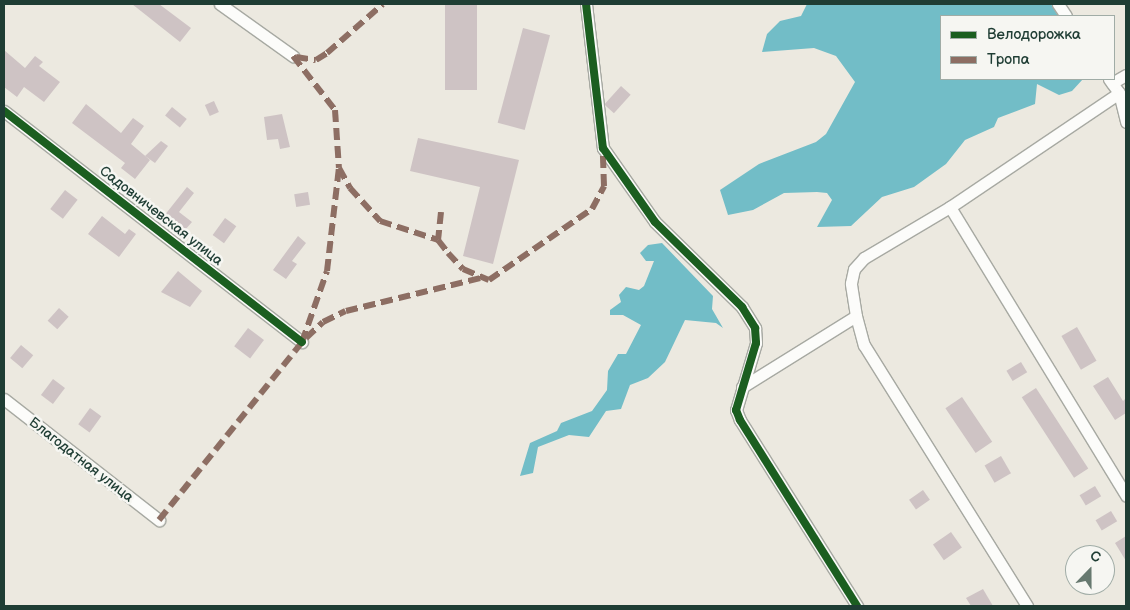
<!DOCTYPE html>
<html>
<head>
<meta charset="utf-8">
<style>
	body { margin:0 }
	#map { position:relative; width:1130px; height:610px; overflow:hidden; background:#ece9e0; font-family:"Balsamiq Sans",sans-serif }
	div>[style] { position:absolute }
	.water>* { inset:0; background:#72bdc7 }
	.building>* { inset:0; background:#cec3c4; transform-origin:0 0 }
	.roads { filter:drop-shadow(1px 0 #a7a9a2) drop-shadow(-1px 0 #a7a9a2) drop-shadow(0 1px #a7a9a2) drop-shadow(0 -1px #a7a9a2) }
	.street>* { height:11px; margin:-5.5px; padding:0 5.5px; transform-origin:5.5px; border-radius:5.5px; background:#fcfcfa }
	.quiet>* { height:6px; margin-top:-3px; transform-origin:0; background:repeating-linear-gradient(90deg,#8d6e63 0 12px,transparent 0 18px) }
	.cycleway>* { height:8px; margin:-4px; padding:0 4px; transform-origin:4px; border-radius:4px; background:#1b5e20 }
	span { translate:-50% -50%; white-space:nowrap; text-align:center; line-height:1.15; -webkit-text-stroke:5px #f6f6f2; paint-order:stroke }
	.street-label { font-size:14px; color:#1f3d34 }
	.frame { position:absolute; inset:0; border:5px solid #1f3d34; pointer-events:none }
	.legend { position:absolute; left:940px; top:15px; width:175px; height:65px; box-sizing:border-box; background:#f6f6f2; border:1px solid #a0aca6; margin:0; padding:6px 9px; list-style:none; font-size:15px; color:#1f3d34 }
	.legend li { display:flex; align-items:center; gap:10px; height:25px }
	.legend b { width:25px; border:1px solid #a0aca6 }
	.north { position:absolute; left:1065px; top:545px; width:50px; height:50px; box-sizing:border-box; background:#f6f6f2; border:1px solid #a0aca6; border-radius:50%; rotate:22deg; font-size:14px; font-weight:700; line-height:20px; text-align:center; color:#1f3d34 }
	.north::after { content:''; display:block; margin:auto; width:18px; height:22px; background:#677970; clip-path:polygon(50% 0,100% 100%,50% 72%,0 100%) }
</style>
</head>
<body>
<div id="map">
	<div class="water">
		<div style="clip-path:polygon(807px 4px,1051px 4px,1058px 16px,941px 16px,941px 79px,1083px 79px,1072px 91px,1059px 95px,1037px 84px,1035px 104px,998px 118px,994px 127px,965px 140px,946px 164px,914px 187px,882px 197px,851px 226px,817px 227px,832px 200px,827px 193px,817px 192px,784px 193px,753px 210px,728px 215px,720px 190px,759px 164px,816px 142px,826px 134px,855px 82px,836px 56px,814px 48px,762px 52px,767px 34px,780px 21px,801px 16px)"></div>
		<div style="clip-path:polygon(662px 243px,713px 296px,712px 309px,723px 328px,716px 323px,685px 320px,665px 362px,648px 378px,630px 385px,621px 409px,606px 411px,589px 437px,569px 435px,538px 447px,533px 473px,520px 476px,530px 443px,557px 431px,561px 423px,592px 411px,607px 390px,608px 371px,618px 354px,626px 354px,641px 325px,623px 315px,610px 315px,610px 310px,621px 302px,619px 295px,626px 287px,639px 290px,644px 286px,654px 261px,646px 261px,640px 253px,648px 245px)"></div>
	</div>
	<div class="building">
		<div style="clip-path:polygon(132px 4px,159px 4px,191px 28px,180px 42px)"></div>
		<div style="left:445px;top:4px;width:32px;height:86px"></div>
		<div style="left:523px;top:28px;width:28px;height:98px;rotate:15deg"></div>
		<div style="clip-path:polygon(4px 50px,25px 68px,35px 56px,43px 62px,39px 66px,60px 82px,44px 102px,24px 87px,17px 97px,4px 87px)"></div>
		<div style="left:621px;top:86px;width:13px;height:25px;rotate:42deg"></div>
		<div style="left:214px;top:101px;width:12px;height:10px;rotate:66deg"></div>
		<div style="clip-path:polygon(86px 104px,121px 133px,133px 118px,144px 126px,131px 144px,150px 160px,135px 179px,121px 168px,125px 163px,72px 123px)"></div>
		<div style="left:172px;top:107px;width:19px;height:11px;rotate:39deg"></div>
		<div style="clip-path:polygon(282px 114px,290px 147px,280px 149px,278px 139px,267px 140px,264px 117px)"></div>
		<div style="clip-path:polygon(418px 138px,519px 160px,493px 264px,463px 256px,480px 187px,410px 171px)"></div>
		<div style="clip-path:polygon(161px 141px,168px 146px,155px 163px,145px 156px)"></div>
		<div style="clip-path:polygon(187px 187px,194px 193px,179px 212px,192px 222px,185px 230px,164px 216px)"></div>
		<div style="left:65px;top:190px;width:16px;height:24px;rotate:38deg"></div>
		<div style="left:308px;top:192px;width:13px;height:14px;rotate:81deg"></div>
		<div style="clip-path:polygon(102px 216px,125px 234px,129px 229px,136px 234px,119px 257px,88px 234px)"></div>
		<div style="left:225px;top:218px;width:14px;height:21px;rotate:36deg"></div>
		<div style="clip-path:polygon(298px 236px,306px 243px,292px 261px,297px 264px,286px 279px,273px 270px)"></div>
		<div style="clip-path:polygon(178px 271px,202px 291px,190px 307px,161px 292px)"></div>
		<div style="left:59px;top:308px;width:13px;height:17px;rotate:42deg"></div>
		<div style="left:1077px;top:327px;width:39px;height:18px;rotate:60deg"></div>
		<div style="left:248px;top:328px;width:20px;height:23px;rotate:37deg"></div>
		<div style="left:21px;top:345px;width:16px;height:17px;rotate:40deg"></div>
		<div style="left:1021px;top:362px;width:12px;height:17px;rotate:59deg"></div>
		<div style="clip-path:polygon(1108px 377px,1123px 401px,1126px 398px,1126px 413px,1115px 420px,1093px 386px)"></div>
		<div style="left:53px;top:379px;width:15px;height:20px;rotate:37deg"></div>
		<div style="left:1036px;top:388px;width:96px;height:17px;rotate:57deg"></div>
		<div style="left:962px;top:397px;width:54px;height:20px;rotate:56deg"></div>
		<div style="left:90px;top:408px;width:14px;height:20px;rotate:36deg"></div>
		<div style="left:1001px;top:456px;width:20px;height:19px;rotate:60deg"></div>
		<div style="left:1095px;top:486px;width:12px;height:18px;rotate:59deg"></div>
		<div style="left:923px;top:490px;width:12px;height:17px;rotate:55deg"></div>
		<div style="left:1111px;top:511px;width:12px;height:18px;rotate:59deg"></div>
		<div style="left:951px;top:532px;width:19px;height:22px;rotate:55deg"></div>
		<div style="clip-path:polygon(1126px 536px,1126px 561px,1115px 543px)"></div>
		<div style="clip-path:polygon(983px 589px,993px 606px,971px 606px,966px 598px)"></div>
	</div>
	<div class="roads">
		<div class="street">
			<div style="left:220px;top:4px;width:90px;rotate:35.5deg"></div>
			<div style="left:586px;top:4px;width:145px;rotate:83.3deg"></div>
			<div style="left:603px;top:148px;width:90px;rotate:54.9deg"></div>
			<div style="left:655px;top:222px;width:122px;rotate:44.3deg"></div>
			<div style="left:742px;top:307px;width:25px;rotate:58deg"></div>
			<div style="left:755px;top:328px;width:15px;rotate:86deg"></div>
			<div style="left:756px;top:343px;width:70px;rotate:106.6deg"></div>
			<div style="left:736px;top:410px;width:11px;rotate:68deg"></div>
			<div style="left:740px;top:420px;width:220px;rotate:57.8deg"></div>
			<div style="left:1058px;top:4px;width:14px;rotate:56deg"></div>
			<div style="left:1109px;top:79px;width:17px;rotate:54deg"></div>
			<div style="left:1119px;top:93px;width:30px;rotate:76deg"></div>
			<div style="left:1112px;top:83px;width:16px;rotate:-30deg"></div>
			<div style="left:4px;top:111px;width:377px;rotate:37.8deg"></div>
			<div style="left:950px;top:207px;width:338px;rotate:58.6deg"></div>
			<div style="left:856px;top:316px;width:30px;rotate:75deg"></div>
			<div style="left:864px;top:345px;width:308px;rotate:58deg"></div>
			<div style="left:742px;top:387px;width:134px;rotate:-31.9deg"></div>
			<div style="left:856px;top:316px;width:33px;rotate:-99deg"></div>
			<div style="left:851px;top:283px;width:14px;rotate:-78deg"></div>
			<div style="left:854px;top:269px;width:15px;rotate:-48deg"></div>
			<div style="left:864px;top:258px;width:100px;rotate:-30.7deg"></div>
			<div style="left:950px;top:207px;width:204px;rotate:-34deg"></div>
			<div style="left:4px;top:399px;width:197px;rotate:38deg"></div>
		</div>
	</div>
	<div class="quiet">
		<div style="left:293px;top:56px;width:68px;rotate:52.1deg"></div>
		<div style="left:335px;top:110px;width:58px;rotate:86.1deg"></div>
		<div style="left:339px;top:168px;width:23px;rotate:61deg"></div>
		<div style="left:350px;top:188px;width:45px;rotate:47.7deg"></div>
		<div style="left:380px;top:221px;width:61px;rotate:18.1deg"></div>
		<div style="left:296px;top:57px;width:20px;rotate:9deg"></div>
		<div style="left:316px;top:60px;width:13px;rotate:-32deg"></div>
		<div style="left:327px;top:53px;width:74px;rotate:-41.2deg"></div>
		<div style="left:441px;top:212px;width:28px;rotate:96deg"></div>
		<div style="left:438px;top:240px;width:16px;rotate:52deg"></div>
		<div style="left:448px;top:253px;width:22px;rotate:47deg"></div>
		<div style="left:463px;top:269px;width:28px;rotate:23deg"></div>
		<div style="left:489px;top:280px;width:125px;rotate:-34.6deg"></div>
		<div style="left:592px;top:209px;width:26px;rotate:-62deg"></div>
		<div style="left:604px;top:186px;width:36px;rotate:-92deg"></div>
		<div style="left:306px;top:338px;width:23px;rotate:-43deg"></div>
		<div style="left:323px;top:322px;width:25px;rotate:-26deg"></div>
		<div style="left:346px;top:311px;width:138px;rotate:-13.8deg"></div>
		<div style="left:159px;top:520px;width:228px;rotate:-51.2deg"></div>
		<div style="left:302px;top:342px;width:75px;rotate:-70.6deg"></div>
		<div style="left:327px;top:271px;width:104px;rotate:-83.4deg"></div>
	</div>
	<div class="cycleway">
		<div style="left:586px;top:4px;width:145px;rotate:83.3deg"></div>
		<div style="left:603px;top:148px;width:90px;rotate:54.9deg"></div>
		<div style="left:655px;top:222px;width:122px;rotate:44.3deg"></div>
		<div style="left:742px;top:307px;width:25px;rotate:58deg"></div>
		<div style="left:755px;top:328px;width:15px;rotate:86deg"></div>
		<div style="left:756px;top:343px;width:70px;rotate:106.6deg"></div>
		<div style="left:736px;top:410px;width:11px;rotate:68deg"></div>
		<div style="left:740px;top:420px;width:220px;rotate:57.8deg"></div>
		<div style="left:4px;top:111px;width:377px;rotate:37.8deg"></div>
	</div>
	<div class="street-label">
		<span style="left:161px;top:216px;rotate:38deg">Садовничевская улица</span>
		<span style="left:81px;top:460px;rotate:38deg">Благодатная улица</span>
	</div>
	<div class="frame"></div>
	<ul class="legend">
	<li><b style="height:6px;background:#1b5e20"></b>Велодорожка</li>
	<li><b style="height:6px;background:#8d6e63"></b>Тропа</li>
	</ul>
	<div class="north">С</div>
</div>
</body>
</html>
